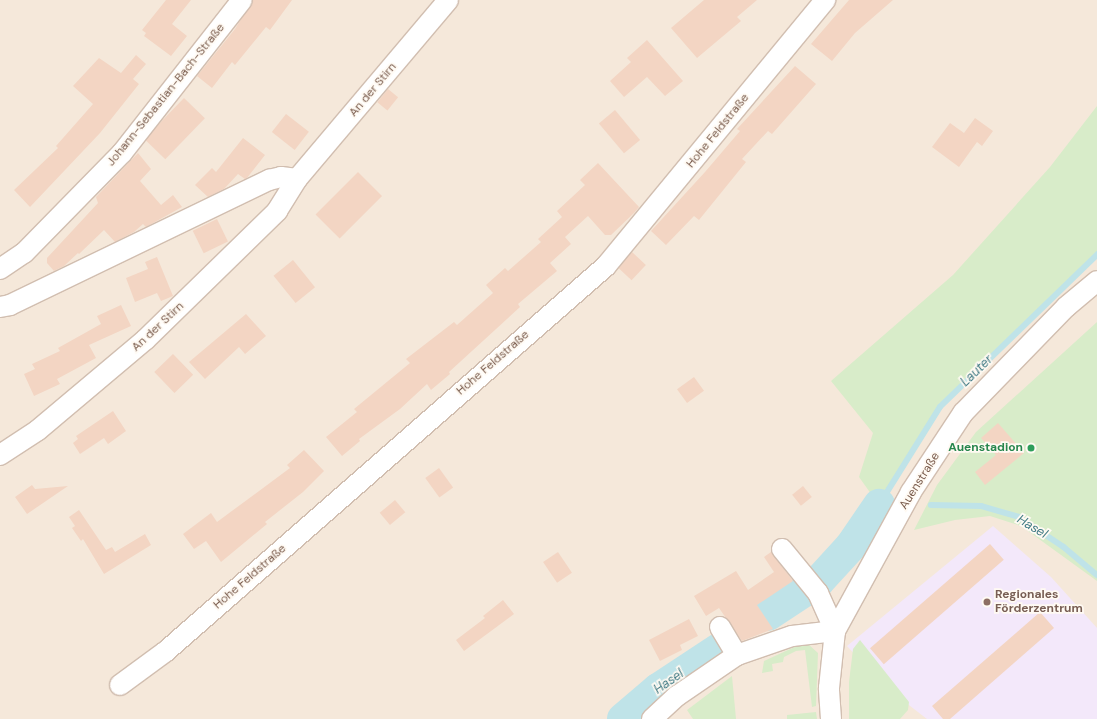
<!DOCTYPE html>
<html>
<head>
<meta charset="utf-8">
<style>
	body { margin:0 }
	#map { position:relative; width:1097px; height:719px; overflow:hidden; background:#fdf6ec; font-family:"DM Sans",sans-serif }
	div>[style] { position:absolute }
	.residential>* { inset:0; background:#f5e8da; transform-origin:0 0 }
	.education>* { inset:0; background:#f3e8fa }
	.green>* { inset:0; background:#d8ecc9 }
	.stream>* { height:5.5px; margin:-2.75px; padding:0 2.75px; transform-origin:2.75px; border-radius:2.75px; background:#bfe3e8 }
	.river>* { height:32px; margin:-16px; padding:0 16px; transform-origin:16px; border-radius:16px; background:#bfe3e8 }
	.building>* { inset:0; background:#f3d5c3; transform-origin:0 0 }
	.roads { filter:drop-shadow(1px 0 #d1beb0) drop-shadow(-1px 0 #d1beb0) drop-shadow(0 1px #d1beb0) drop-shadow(0 -1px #d1beb0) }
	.minor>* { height:20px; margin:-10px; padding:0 10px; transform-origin:10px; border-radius:10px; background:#fff }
	.dots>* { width:11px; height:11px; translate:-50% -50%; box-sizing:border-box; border:2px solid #fffaf3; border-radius:50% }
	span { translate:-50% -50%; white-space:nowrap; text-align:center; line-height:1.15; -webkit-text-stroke:3.5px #fffaf3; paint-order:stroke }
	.street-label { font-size:12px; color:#7a5c4d }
	.leisure-label { font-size:12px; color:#27864d; font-weight:700 }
	.right { translate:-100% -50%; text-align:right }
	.education-label { font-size:12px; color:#785e54; font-weight:700 }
	.left { translate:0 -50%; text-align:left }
	.water-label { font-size:13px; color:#437c86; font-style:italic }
</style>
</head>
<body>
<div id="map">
	<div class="residential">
		<div style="left:0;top:0;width:1097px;height:719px"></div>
	</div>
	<div class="education">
		<div style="clip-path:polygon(993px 526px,1051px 577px,1097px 628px,1097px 719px,927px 719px,883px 685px,847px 646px)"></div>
	</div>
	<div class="green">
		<div style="clip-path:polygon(1097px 106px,1097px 255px,940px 407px,879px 505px,859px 477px,873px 433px,831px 381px,953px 275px,1050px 167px)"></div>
		<div style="clip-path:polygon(1097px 322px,1097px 581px,1021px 526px,990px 516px,955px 520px,914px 530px,937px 485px,976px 432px)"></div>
		<div style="clip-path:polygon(860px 640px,909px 702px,908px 710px,900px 719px,849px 719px,849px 682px,853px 649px)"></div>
		<div style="clip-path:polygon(801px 644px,808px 644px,818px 653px,816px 706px,812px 707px,805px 650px,796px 651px,784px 657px,783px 662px,772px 664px,773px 671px,762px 673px,764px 661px)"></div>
		<div style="clip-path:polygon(732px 676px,736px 719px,693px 719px,687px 710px)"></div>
		<div style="clip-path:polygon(816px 712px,817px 719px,787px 719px,787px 715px)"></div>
	</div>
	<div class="stream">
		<div style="left:879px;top:505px;width:115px;rotate:-58.1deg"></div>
		<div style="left:940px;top:407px;width:219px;rotate:-44.1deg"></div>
		<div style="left:931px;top:505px;width:50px;rotate:1.1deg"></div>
		<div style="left:981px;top:506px;width:40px;rotate:16deg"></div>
		<div style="left:1019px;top:517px;width:54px;rotate:33.7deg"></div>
		<div style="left:1064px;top:547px;width:43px;rotate:40.3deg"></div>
	</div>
	<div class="river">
		<div style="left:768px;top:615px;width:60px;rotate:-33.4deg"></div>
		<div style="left:818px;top:582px;width:49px;rotate:-47.5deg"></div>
		<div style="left:851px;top:546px;width:50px;rotate:-55.7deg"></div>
		<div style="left:623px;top:719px;width:46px;rotate:-40.6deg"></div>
		<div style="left:658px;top:689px;width:73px;rotate:-33.3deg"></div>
	</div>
	<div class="building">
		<div style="clip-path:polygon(166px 0,191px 0,172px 24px,187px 36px,171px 56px,144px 36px,146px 33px,142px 30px)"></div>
		<div style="clip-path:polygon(253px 0,292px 0,270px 30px,266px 27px,235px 65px,232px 62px,212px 88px,197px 76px,235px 29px)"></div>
		<div style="clip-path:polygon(704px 0,757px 0,737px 17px,741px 21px,697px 58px,671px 28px)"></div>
		<div style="clip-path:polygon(849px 0,893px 0,855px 33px,832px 61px,811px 44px)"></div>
		<div style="clip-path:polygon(647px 40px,683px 81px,665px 96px,647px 77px,624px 97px,610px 81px,631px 62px,627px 58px)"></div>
		<div style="clip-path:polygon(136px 55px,146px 64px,133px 79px,139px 84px,100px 133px,30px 207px,14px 190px,58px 148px,56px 146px,93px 104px,73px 86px,99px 58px,121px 73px)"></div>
		<div style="clip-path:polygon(795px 66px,816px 84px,772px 134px,768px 131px,742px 159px,746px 162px,699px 220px,694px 216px,666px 245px,651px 231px,705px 172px,740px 131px,737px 129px)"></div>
		<div style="left:388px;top:89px;width:13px;height:17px;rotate:39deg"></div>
		<div style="left:184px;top:98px;width:29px;height:57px;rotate:44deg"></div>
		<div style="left:615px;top:110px;width:39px;height:21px;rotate:50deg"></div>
		<div style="left:286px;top:114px;width:29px;height:23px;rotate:38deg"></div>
		<div style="clip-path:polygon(975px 118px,993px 131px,982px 146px,977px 142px,959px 167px,932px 147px,950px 123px,964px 133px)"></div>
		<div style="clip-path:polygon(243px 138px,265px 155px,247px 178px,245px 179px,238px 174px,224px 189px,208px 197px,195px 185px,212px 168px,216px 172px)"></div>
		<div style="clip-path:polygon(138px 153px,151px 169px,140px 181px,161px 205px,173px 195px,182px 207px,146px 227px,143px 224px,134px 232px,115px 242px,104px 230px,79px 254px,78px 253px,64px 266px,54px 271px,47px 263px,47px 258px,98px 203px,96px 197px)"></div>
		<div style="clip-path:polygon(598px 163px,639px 207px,634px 213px,611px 235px,605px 235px,588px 216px,565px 237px,571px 244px,550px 263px,557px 271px,518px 304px,520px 307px,449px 372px,450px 374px,431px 390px,427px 384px,400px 409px,359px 439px,360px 441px,342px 456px,326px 437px,357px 412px,354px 409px,410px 363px,406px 359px,454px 322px,457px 325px,493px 293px,486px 285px,505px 268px,508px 271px,541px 242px,538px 239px,562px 217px,557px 211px,585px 185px,580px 180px)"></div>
		<div style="left:358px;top:172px;width:34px;height:60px;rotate:45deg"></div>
		<div style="left:217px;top:219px;width:25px;height:27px;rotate:64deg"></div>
		<div style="left:632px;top:252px;width:19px;height:21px;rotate:43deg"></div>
		<div style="clip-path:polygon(157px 257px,173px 296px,161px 301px,157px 293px,135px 302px,126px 278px,148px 269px,145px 262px)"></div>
		<div style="left:293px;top:260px;width:35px;height:25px;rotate:51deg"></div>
		<div style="clip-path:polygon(121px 305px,131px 326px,89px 345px,96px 358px,57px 379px,60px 384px,34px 396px,24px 374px,35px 369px,32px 364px,60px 351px,58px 348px,101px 324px,97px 316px)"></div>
		<div style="clip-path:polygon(246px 314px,266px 336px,245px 354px,239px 347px,205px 379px,189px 362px)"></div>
		<div style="left:173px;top:354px;width:29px;height:26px;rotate:46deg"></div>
		<div style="left:694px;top:377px;width:17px;height:21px;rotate:54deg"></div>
		<div style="clip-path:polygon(113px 411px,126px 431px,108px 444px,104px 438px,80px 454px,73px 443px,78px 439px,76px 436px)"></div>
		<div style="clip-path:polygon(998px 423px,1024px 453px,985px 485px,975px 472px,996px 455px,981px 438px)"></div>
		<div style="clip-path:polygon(304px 450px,324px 471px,303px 492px,265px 522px,267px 524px,221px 562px,206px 541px,194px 549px,183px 534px,211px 513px,217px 522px,290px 468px,287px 465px)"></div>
		<div style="left:439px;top:468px;width:24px;height:17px;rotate:54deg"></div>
		<div style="clip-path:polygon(32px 485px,35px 489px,68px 486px,27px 514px,15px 497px)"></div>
		<div style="left:803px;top:486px;width:14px;height:14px;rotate:51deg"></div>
		<div style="left:395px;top:500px;width:16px;height:20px;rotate:50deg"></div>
		<div style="clip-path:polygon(79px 510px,106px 550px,112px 547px,115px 552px,145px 534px,151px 545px,104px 574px,83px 539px,81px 541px,72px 528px,75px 526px,69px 517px)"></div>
		<div style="left:990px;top:544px;width:21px;height:159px;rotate:49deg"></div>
		<div style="left:558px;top:552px;width:25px;height:18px;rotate:56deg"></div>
		<div style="clip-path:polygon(771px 552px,793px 581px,757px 605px,773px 629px,742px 641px,719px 608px,706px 616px,694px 596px,736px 571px,748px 590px,774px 572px,764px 557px)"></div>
		<div style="clip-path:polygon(503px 600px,514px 614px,464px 651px,456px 640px,485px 618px,483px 616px)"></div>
		<div style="clip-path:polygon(1040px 612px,1054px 628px,950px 719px,943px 719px,932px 706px)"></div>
		<div style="clip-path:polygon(689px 619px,698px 636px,680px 645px,682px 650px,660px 661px,649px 640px)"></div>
	</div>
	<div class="roads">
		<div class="minor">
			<div style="left:0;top:269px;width:29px;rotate:-34deg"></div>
			<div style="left:24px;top:253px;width:140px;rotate:-45.6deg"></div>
			<div style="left:122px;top:153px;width:194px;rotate:-51.9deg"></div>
			<div style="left:0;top:307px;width:10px;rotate:-11deg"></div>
			<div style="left:10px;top:305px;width:288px;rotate:-25.8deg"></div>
			<div style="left:269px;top:180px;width:12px;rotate:-14deg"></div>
			<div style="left:281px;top:177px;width:16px;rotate:7deg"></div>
			<div style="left:0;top:455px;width:45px;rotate:-33.3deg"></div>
			<div style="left:38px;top:430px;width:140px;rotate:-40.1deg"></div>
			<div style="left:145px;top:340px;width:185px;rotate:-44.3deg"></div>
			<div style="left:277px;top:211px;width:38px;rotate:-58deg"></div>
			<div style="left:297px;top:179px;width:234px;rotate:-49.8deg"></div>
			<div style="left:782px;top:549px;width:57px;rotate:50.7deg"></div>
			<div style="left:818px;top:593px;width:42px;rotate:65.9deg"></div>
			<div style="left:720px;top:627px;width:33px;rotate:59deg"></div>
			<div style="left:120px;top:685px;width:56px;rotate:-36.3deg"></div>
			<div style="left:165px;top:652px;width:586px;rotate:-41.2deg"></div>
			<div style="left:606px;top:266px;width:345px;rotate:-50.5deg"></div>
			<div style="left:652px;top:719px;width:34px;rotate:-43deg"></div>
			<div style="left:677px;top:696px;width:73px;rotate:-34.3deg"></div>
			<div style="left:737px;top:655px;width:58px;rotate:-19.1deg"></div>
			<div style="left:792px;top:636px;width:43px;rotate:-6.6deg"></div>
			<div style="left:831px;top:719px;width:31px;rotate:-94deg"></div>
			<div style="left:829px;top:688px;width:57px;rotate:-84deg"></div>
			<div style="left:835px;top:631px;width:158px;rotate:-61.3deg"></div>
			<div style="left:911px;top:492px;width:95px;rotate:-56.6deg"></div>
			<div style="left:963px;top:413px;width:148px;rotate:-45.8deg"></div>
			<div style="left:1066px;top:307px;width:40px;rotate:-40deg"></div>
		</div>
	</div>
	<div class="dots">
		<div style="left:1031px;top:448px;background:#2e9e5b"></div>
		<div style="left:987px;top:602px;background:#8d6e63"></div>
	</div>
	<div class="street-label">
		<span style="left:373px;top:90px;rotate:-50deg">An der Stirn</span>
		<span style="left:166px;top:95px;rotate:-51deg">Johann-Sebastian-Bach-Straße</span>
		<span style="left:718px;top:131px;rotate:-51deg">Hohe Feldstraße</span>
		<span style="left:158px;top:327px;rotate:-43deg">An der Stirn</span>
		<span style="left:493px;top:363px;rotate:-41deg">Hohe Feldstraße</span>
		<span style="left:920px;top:481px;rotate:-58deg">Auenstraße</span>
		<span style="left:250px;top:577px;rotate:-41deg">Hohe Feldstraße</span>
	</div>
	<div class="leisure-label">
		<span class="right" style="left:1023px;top:448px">Auenstadion</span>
	</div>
	<div class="education-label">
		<span class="left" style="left:995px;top:602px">Regionales<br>Förderzentrum</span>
	</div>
	<div class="water-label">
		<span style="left:977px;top:371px;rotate:-44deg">Lauter</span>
		<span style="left:1032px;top:527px;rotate:31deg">Hasel</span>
		<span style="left:669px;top:682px;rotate:-35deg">Hasel</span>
	</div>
</div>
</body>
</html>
